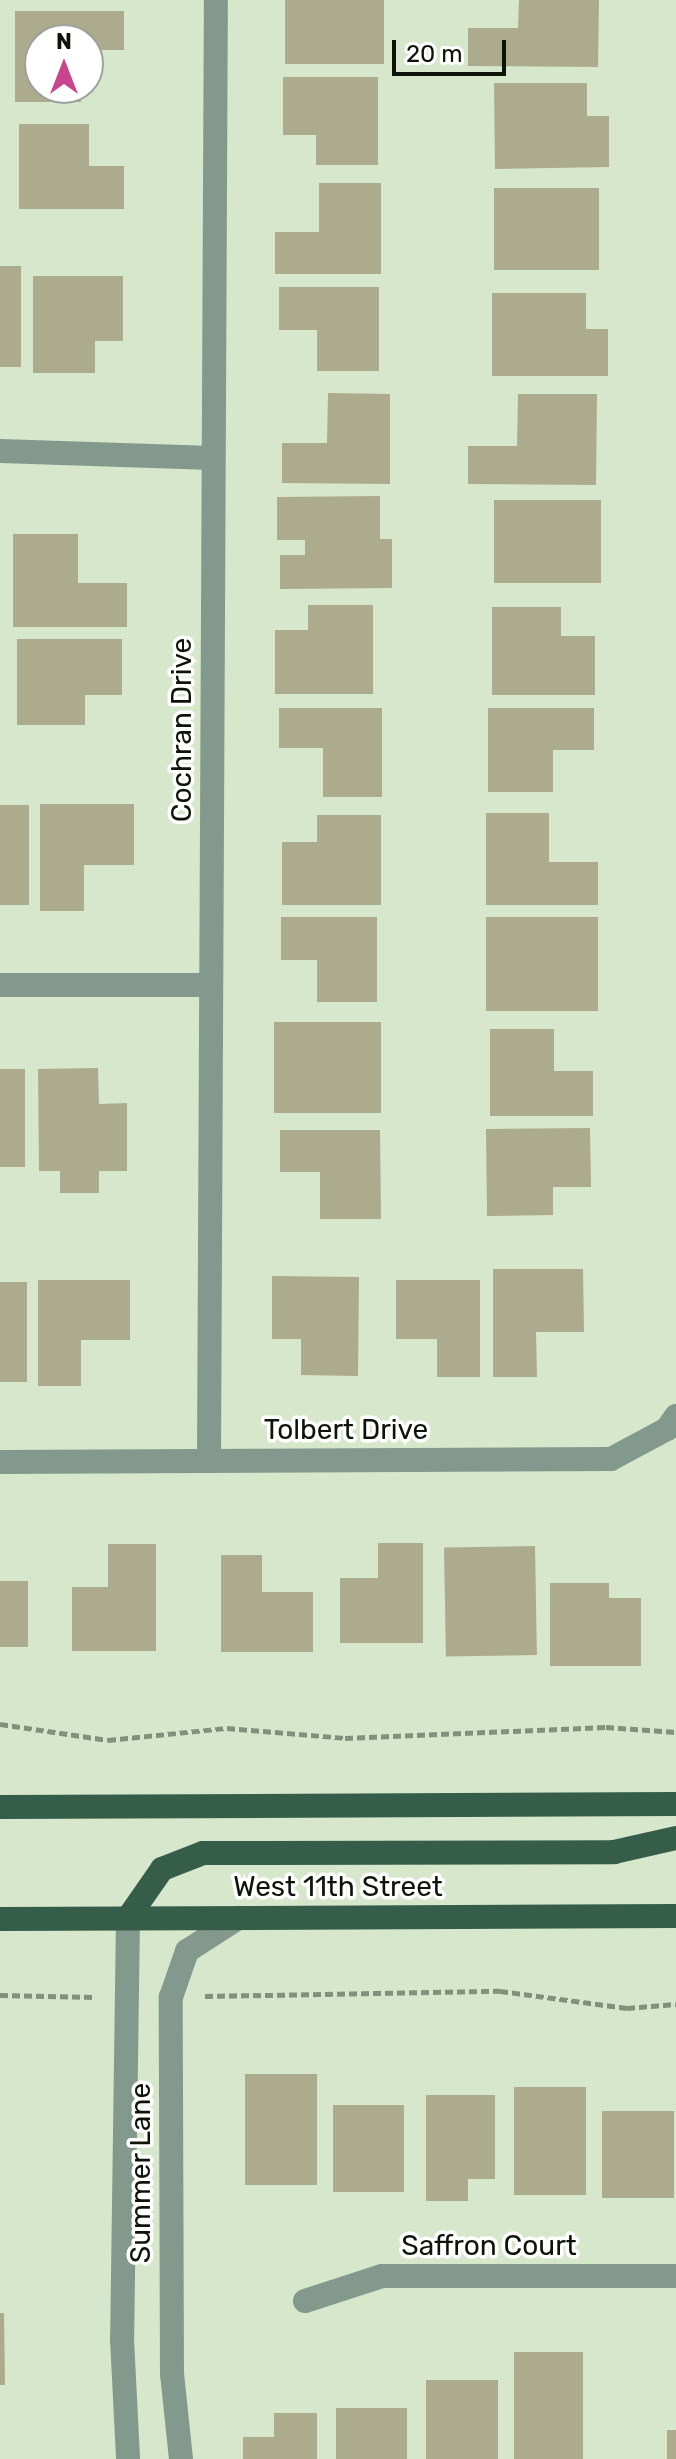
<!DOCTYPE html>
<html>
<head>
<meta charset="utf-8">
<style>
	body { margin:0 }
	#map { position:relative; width:676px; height:2459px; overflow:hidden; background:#d6e7cb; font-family:Rubik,sans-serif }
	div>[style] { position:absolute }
	.building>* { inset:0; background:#adab8d; transform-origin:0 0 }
	.path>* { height:5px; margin-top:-2.5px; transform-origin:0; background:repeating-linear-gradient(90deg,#83907b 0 8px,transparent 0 12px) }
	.minor>* { height:24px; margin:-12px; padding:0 12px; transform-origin:12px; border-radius:12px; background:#83998d }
	.major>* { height:24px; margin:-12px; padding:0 12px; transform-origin:12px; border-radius:12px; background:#355d4a }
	span { translate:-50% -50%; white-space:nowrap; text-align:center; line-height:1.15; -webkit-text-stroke:7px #fff; paint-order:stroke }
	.street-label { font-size:28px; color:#0d1309 }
	.north { position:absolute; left:24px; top:24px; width:80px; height:80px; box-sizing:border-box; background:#fff; border:2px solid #9ea19d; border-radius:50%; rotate:0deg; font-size:22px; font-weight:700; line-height:32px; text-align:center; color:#0d1309 }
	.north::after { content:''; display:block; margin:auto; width:28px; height:36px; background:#c7458c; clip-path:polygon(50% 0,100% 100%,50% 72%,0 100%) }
	.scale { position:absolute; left:392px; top:40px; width:114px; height:36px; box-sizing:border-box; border:4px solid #0d1309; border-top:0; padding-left:10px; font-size:24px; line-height:28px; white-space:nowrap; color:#0d1309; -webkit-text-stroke:6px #fff; paint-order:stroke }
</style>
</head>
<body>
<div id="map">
	<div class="building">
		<div style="left:285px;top:0;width:99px;height:64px"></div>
		<div style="clip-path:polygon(519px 0,599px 0,598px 67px,468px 66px,468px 28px,518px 28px)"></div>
		<div style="clip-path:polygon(15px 11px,124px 11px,124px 50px,88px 50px,88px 40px,40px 40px,40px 88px,81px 88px,81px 102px,15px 102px)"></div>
		<div style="clip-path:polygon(283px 77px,378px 77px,378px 165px,316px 165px,316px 135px,283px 135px)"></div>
		<div style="clip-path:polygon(494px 83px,587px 83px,587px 116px,609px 116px,609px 167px,495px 169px)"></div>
		<div style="clip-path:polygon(19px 124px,89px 124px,89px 166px,124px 166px,124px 209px,19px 209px)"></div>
		<div style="clip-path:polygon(319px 183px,381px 183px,381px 274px,275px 274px,275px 232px,319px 232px)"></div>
		<div style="left:494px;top:188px;width:105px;height:82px"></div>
		<div style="left:0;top:266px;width:21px;height:101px"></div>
		<div style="clip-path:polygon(33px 276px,123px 276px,123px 341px,95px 341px,95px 373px,33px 373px)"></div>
		<div style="clip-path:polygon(279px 287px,379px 287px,379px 371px,317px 371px,317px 330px,279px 330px)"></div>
		<div style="clip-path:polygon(492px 293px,586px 293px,586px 329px,608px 329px,608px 376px,492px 376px)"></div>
		<div style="clip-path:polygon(328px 393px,390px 394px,390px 484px,282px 483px,282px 443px,327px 443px)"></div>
		<div style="clip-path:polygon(518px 394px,597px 394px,596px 485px,468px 484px,468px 446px,517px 446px)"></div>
		<div style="clip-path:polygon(380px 496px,380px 539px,392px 539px,392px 588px,280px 589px,280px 555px,305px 555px,305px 540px,277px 540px,277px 497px)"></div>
		<div style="left:494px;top:500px;width:107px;height:83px"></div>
		<div style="clip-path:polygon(13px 534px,78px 534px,78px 583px,127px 583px,127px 627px,13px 627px)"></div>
		<div style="clip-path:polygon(308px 605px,373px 605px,373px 694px,275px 694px,275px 630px,308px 630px)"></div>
		<div style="clip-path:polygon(492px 607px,561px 607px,561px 636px,595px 636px,595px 695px,492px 695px)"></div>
		<div style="clip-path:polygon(17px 639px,122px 639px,122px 695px,85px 695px,85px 725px,17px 725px)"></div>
		<div style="clip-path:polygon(279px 708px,382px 708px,382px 797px,323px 797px,323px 748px,279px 748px)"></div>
		<div style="clip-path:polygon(488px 708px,594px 708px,594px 750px,553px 750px,553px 792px,488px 792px)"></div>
		<div style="clip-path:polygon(40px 804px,134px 804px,134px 865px,84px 865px,84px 911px,40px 911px)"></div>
		<div style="left:0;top:805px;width:29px;height:100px"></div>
		<div style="clip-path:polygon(486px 813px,549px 813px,549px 862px,598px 862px,598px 905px,486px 905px)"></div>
		<div style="clip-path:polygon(317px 815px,381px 815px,381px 905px,282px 905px,282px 842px,317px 842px)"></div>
		<div style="clip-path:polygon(281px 917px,377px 917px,377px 1002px,317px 1002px,317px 960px,281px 960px)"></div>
		<div style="left:486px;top:917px;width:112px;height:94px"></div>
		<div style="left:274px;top:1022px;width:107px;height:91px"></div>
		<div style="clip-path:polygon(490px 1029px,554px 1029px,554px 1071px,593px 1071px,593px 1116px,490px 1116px)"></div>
		<div style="clip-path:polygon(98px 1068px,99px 1104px,127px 1103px,127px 1171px,99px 1171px,99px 1193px,60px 1193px,60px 1171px,39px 1171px,38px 1069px)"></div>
		<div style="left:0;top:1069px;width:25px;height:98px"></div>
		<div style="clip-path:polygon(590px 1128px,591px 1187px,553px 1187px,553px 1215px,487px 1216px,486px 1129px)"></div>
		<div style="clip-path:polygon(280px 1130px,380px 1130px,381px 1219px,320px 1219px,320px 1172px,280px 1172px)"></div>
		<div style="clip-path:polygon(493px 1269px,583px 1269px,584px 1332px,536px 1332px,537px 1377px,493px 1377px)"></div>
		<div style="clip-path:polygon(272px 1276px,359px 1277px,358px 1376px,301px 1375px,301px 1339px,272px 1339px)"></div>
		<div style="clip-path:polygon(38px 1280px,130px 1280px,130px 1340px,81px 1340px,81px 1386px,38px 1386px)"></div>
		<div style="clip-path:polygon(396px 1280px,480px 1280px,480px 1377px,437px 1377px,437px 1339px,396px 1339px)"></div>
		<div style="left:0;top:1282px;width:27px;height:100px"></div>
		<div style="clip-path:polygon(378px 1543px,423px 1543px,423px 1643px,340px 1643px,340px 1578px,378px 1578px)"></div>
		<div style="clip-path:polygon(108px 1544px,156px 1544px,156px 1651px,72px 1651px,72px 1587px,108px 1587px)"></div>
		<div style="left:535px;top:1546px;width:109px;height:91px;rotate:89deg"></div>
		<div style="clip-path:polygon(221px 1555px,262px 1555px,262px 1592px,313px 1592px,313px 1652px,221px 1652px)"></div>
		<div style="left:0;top:1581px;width:28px;height:66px"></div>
		<div style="clip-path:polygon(550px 1583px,609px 1583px,609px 1598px,641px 1598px,641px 1666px,550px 1666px)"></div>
		<div style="left:245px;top:2074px;width:72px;height:111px"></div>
		<div style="left:514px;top:2087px;width:72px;height:108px"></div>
		<div style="clip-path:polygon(426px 2095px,495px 2095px,495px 2179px,468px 2179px,468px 2201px,426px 2201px)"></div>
		<div style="left:333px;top:2105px;width:71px;height:87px"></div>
		<div style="left:602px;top:2111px;width:72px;height:87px"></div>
		<div style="clip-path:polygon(0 2313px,4px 2313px,5px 2385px,0 2385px)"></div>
		<div style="left:514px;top:2352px;width:69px;height:107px"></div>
		<div style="left:426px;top:2380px;width:72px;height:79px"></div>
		<div style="left:336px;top:2408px;width:71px;height:51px"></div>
		<div style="clip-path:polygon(274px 2413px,317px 2413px,317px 2459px,243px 2459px,243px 2437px,274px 2437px)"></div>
		<div style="left:667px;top:2430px;width:9px;height:29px"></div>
	</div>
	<div class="path">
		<div style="left:0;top:1724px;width:109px;rotate:8.4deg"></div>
		<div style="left:108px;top:1740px;width:120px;rotate:-5.8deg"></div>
		<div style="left:227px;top:1728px;width:118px;rotate:4.8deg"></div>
		<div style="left:345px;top:1738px;width:261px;rotate:-2.4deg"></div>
		<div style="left:606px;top:1727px;width:70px;rotate:4.1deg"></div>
		<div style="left:0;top:1995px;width:95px;rotate:1.2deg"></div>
		<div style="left:205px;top:1996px;width:295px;rotate:-1deg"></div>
		<div style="left:500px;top:1991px;width:128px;rotate:7.6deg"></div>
		<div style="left:627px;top:2008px;width:49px;rotate:-4.7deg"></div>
	</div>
	<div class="minor">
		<div style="left:0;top:451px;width:213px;rotate:1.9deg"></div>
		<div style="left:0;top:985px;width:211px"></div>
		<div style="left:209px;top:1461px;width:1461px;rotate:-89.73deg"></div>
		<div style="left:0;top:1462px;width:611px;rotate:-0.28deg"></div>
		<div style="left:611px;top:1459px;width:64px;rotate:-28.2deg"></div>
		<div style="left:667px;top:1429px;width:16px;rotate:-55deg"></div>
		<div style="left:128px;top:1918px;width:421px;rotate:90.8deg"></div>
		<div style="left:122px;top:2339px;width:120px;rotate:87.1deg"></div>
		<div style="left:305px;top:2301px;width:81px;rotate:-18deg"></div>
		<div style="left:382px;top:2276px;width:294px"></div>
		<div style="left:181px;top:2459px;width:85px;rotate:-96deg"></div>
		<div style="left:172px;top:2374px;width:377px;rotate:-90.2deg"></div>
		<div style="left:171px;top:1997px;width:49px;rotate:-70.8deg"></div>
		<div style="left:187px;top:1951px;width:61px;rotate:-32.9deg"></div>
	</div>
	<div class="major">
		<div style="left:0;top:1807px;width:676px;rotate:-0.25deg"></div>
		<div style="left:128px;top:1918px;width:60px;rotate:-55.2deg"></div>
		<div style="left:162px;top:1869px;width:44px;rotate:-21.3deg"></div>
		<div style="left:203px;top:1853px;width:411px;rotate:-0.1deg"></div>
		<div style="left:614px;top:1852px;width:64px;rotate:-12.7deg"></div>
		<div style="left:0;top:1919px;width:676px;rotate:-0.25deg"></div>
	</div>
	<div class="street-label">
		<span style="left:182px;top:730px;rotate:-90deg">Cochran Drive</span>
		<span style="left:346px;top:1430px">Tolbert Drive</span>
		<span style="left:338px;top:1887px">West 11th Street</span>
		<span style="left:141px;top:2173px;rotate:-90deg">Summer Lane</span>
		<span style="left:489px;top:2246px">Saffron Court</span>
	</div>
	<div class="north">N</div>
	<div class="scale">20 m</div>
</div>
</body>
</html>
